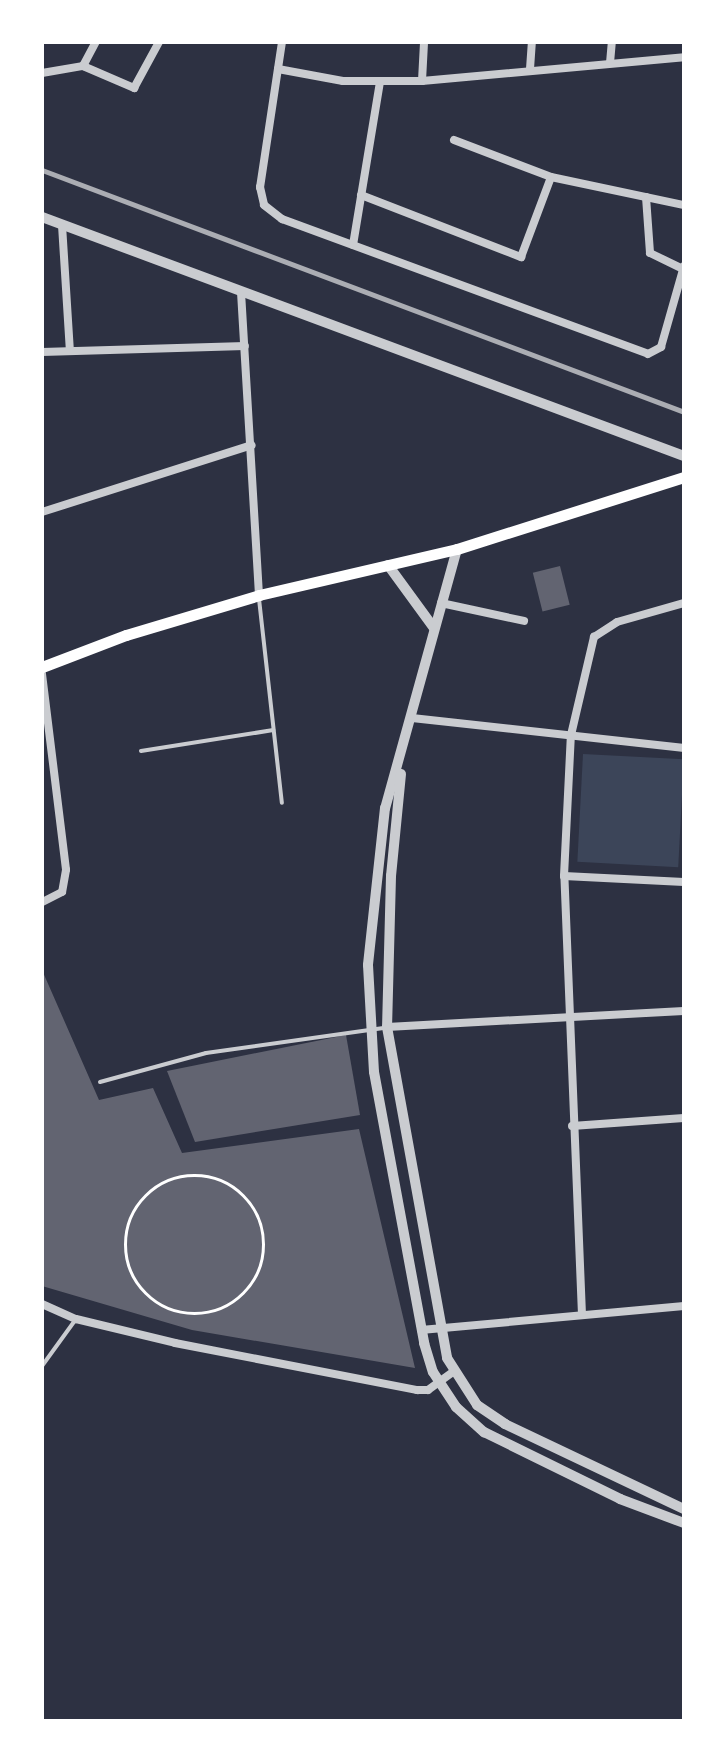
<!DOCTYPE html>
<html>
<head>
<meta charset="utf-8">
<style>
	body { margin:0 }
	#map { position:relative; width:726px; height:1763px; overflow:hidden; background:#2d3142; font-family:"IBM Plex Serif",serif }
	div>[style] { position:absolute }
	.green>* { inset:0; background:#3c4559; transform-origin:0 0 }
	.building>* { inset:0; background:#626471; transform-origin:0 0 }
	.path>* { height:3px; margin:-1.5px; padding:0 1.5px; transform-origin:1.5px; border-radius:1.5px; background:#fff }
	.path>.ring { margin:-1.5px; padding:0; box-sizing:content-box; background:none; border:3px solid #fff; border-radius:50% }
	.service>* { height:4px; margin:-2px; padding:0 2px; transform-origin:2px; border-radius:2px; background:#caccd0 }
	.minor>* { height:8px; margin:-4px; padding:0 4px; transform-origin:4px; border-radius:4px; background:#caccd0 }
	.tertiary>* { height:10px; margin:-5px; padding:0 5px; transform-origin:5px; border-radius:5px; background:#caccd0 }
	.secondary>* { height:11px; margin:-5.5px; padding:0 5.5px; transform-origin:5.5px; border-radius:5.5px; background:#fff }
	.rail>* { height:5px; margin:-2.5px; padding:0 2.5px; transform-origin:2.5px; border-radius:2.5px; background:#abadb3 }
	span { translate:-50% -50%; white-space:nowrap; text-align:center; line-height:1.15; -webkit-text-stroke:6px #fff; paint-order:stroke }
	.frame { position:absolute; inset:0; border:44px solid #fff; pointer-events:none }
</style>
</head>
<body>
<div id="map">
	<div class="green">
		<div style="left:583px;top:754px;width:101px;height:108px;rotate:3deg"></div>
	</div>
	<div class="building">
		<div style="left:560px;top:566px;width:40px;height:28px;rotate:76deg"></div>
		<div style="clip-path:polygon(42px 970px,99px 1100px,153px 1088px,182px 1153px,359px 1129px,415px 1368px,192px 1330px,42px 1286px)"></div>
		<div style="clip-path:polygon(346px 1035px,360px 1115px,195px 1142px,167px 1071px)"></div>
	</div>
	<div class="path">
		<div class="ring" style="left:125px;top:1175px;width:135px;height:135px"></div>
	</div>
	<div class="service">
		<div style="left:259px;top:599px;width:205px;rotate:83.6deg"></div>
		<div style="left:141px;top:751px;width:134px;rotate:-9deg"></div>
		<div style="left:100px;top:1082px;width:110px;rotate:-15.3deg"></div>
		<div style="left:206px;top:1053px;width:181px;rotate:-8deg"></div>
		<div style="left:42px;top:1366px;width:58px;rotate:-54.1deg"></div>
	</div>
	<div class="minor">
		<div style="left:282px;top:42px;width:147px;rotate:98.6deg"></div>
		<div style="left:260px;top:187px;width:18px;rotate:77deg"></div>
		<div style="left:264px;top:205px;width:23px;rotate:38deg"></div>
		<div style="left:282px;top:219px;width:390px;rotate:20.2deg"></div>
		<div style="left:648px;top:354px;width:15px;rotate:-28deg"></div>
		<div style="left:661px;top:347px;width:84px;rotate:-74.1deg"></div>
		<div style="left:610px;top:63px;width:21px;rotate:-85deg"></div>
		<div style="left:83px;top:66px;width:27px;rotate:-62deg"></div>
		<div style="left:278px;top:69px;width:66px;rotate:10.5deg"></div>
		<div style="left:343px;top:81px;width:79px"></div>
		<div style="left:422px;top:81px;width:263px;rotate:-5.2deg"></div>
		<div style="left:530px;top:69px;width:27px;rotate:-86deg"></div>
		<div style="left:42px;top:73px;width:42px;rotate:-9.7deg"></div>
		<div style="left:83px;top:66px;width:56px;rotate:23.3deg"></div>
		<div style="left:134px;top:88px;width:52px;rotate:-61.5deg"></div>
		<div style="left:422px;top:81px;width:39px;rotate:-87deg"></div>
		<div style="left:454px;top:140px;width:104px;rotate:20.9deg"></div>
		<div style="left:551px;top:177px;width:136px;rotate:11.9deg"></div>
		<div style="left:361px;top:195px;width:172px;rotate:21.2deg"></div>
		<div style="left:521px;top:257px;width:85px;rotate:-69.4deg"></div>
		<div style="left:646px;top:197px;width:56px;rotate:85.9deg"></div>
		<div style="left:650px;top:253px;width:37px;rotate:26deg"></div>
		<div style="left:62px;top:225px;width:126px;rotate:86.4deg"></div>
		<div style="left:353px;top:245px;width:165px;rotate:-80.6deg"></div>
		<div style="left:241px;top:292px;width:304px;rotate:86.6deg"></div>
		<div style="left:42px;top:352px;width:203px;rotate:-1.7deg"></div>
		<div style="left:42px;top:512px;width:220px;rotate:-17.7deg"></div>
		<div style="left:441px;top:603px;width:85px;rotate:12.2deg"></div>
		<div style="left:42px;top:674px;width:197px;rotate:83deg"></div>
		<div style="left:66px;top:870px;width:22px;rotate:100deg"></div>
		<div style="left:62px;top:892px;width:22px;rotate:153deg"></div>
		<div style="left:412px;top:718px;width:274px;rotate:6.3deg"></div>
		<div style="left:564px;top:876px;width:120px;rotate:2.9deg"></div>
		<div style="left:387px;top:1027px;width:297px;rotate:-3.1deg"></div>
		<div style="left:572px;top:1126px;width:112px;rotate:-4.1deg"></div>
		<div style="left:42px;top:1304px;width:37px;rotate:24deg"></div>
		<div style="left:76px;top:1319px;width:102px;rotate:13.6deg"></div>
		<div style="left:175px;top:1343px;width:247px;rotate:11deg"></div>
		<div style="left:417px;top:1390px;width:11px"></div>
		<div style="left:428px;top:1390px;width:32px;rotate:-36deg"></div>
		<div style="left:582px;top:1315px;width:439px;rotate:-92.3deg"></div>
		<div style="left:564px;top:876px;width:141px;rotate:-87.2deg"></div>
		<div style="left:571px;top:735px;width:101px;rotate:-76.8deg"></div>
		<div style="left:594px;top:637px;width:27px;rotate:-33deg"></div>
		<div style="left:617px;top:622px;width:70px;rotate:-15.8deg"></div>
		<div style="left:421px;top:1330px;width:264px;rotate:-5.2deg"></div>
	</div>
	<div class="tertiary">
		<div style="left:42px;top:217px;width:685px;rotate:20.42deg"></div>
		<div style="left:457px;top:549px;width:269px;rotate:105.5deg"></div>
		<div style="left:385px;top:808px;width:158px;rotate:96.2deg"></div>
		<div style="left:368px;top:965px;width:107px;rotate:86.8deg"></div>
		<div style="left:374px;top:1072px;width:276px;rotate:79.5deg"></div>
		<div style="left:424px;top:1343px;width:30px;rotate:73deg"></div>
		<div style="left:433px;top:1372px;width:42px;rotate:56.7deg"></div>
		<div style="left:456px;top:1407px;width:38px;rotate:42deg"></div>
		<div style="left:484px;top:1432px;width:152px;rotate:26.2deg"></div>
		<div style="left:620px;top:1499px;width:68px;rotate:20.6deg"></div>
		<div style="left:388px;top:565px;width:78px;rotate:53.9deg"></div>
		<div style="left:401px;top:774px;width:102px;rotate:95.6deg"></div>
		<div style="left:391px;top:876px;width:151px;rotate:91.5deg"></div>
		<div style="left:387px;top:1027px;width:336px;rotate:79.7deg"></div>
		<div style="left:447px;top:1358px;width:56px;rotate:57.4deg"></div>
		<div style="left:477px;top:1405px;width:34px;rotate:34deg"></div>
		<div style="left:505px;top:1424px;width:198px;rotate:25.4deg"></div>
	</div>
	<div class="secondary">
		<div style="left:42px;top:667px;width:90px;rotate:-20.9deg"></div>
		<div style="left:126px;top:635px;width:139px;rotate:-16.7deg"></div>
		<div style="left:259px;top:595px;width:203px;rotate:-13.1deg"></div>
		<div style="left:457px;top:549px;width:238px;rotate:-17.6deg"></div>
	</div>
	<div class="rail">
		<div style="left:42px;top:170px;width:686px;rotate:20.65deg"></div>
	</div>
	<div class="frame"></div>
</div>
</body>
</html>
